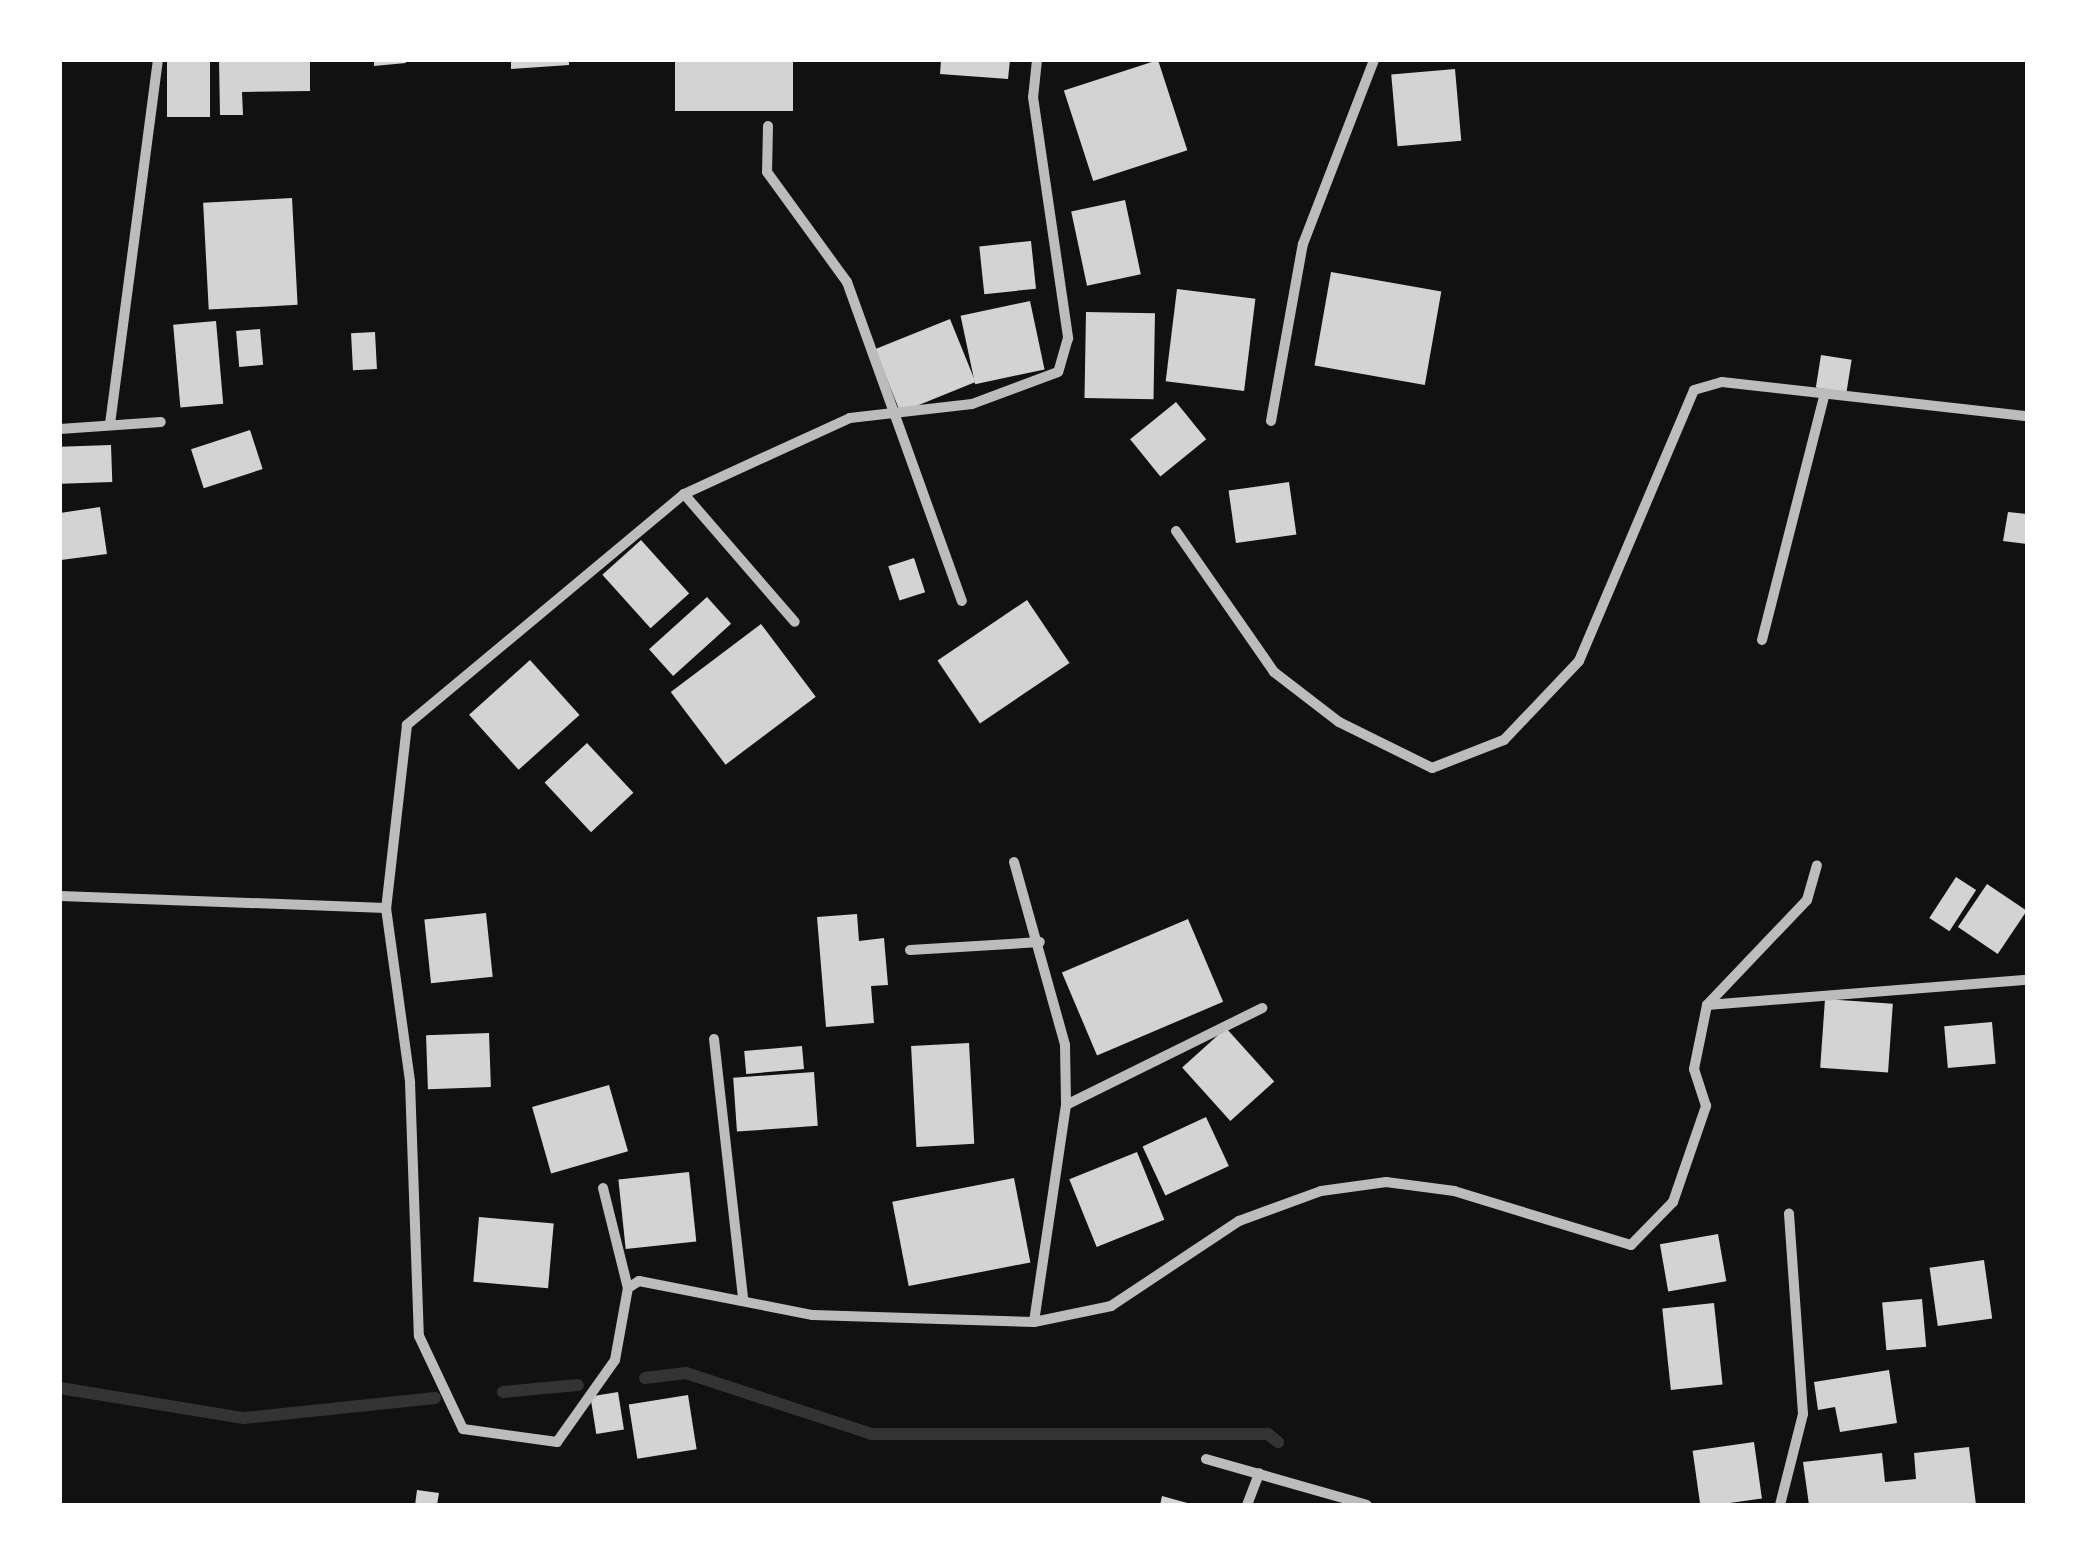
<!DOCTYPE html>
<html>
<head>
<meta charset="utf-8">
<style>
	body { margin:0 }
	#map { position:relative; width:2087px; height:1565px; overflow:hidden; background:#111; font-family:Overpass,sans-serif }
	div>[style] { position:absolute }
	.stream>* { height:12px; margin:-6px; padding:0 6px; transform-origin:6px; border-radius:6px; background:#333 }
	.building>* { inset:0; background:#d3d3d3; transform-origin:0 0 }
	.minor>* { height:10px; margin:-5px; padding:0 5px; transform-origin:5px; border-radius:5px; background:#bcbcbc }
	span { translate:-50% -50%; white-space:nowrap; text-align:center; line-height:1.15; -webkit-text-stroke:8px #fff; paint-order:stroke }
	.frame { position:absolute; inset:0; border:62px solid #fff; pointer-events:none }
</style>
</head>
<body>
<div id="map">
	<div class="stream">
		<div style="left:645px;top:1378px;width:41px;rotate:-7deg"></div>
		<div style="left:686px;top:1373px;width:195px;rotate:18.2deg"></div>
		<div style="left:871px;top:1434px;width:397px"></div>
		<div style="left:1268px;top:1434px;width:13px;rotate:39deg"></div>
		<div style="left:60px;top:1388px;width:186px;rotate:9.3deg"></div>
		<div style="left:244px;top:1418px;width:192px;rotate:-6deg"></div>
		<div style="left:503px;top:1392px;width:75px;rotate:-5.3deg"></div>
	</div>
	<div class="building">
		<div style="left:167px;top:60px;width:43px;height:57px"></div>
		<div style="clip-path:polygon(219px 60px,310px 60px,310px 91px,242px 92px,243px 115px,220px 115px)"></div>
		<div style="clip-path:polygon(374px 60px,405px 60px,406px 63px,374px 66px)"></div>
		<div style="clip-path:polygon(511px 60px,569px 60px,569px 65px,511px 69px)"></div>
		<div style="left:675px;top:60px;width:118px;height:51px"></div>
		<div style="clip-path:polygon(941px 60px,1010px 60px,1008px 79px,940px 74px)"></div>
		<div style="left:1158px;top:60px;width:95px;height:99px;rotate:72deg"></div>
		<div style="left:1455px;top:69px;width:72px;height:64px;rotate:85deg"></div>
		<div style="left:292px;top:198px;width:107px;height:89px;rotate:87deg"></div>
		<div style="left:1125px;top:200px;width:76px;height:55px;rotate:78deg"></div>
		<div style="left:1031px;top:241px;width:48px;height:52px;rotate:84deg"></div>
		<div style="left:1331px;top:272px;width:112px;height:95px;rotate:10deg"></div>
		<div style="left:1177px;top:289px;width:79px;height:93px;rotate:7deg"></div>
		<div style="left:1030px;top:301px;width:70px;height:71px;rotate:78deg"></div>
		<div style="left:1086px;top:312px;width:69px;height:86px;rotate:1deg"></div>
		<div style="left:950px;top:319px;width:68px;height:81px;rotate:68deg"></div>
		<div style="left:216px;top:321px;width:83px;height:43px;rotate:85deg"></div>
		<div style="left:260px;top:329px;width:36px;height:24px;rotate:85deg"></div>
		<div style="left:375px;top:332px;width:37px;height:24px;rotate:87deg"></div>
		<div style="left:1821px;top:355px;width:31px;height:33px;rotate:9deg"></div>
		<div style="left:1176px;top:402px;width:48px;height:59px;rotate:51deg"></div>
		<div style="left:250px;top:430px;width:41px;height:62px;rotate:72deg"></div>
		<div style="left:111px;top:445px;width:37px;height:51px;rotate:88deg"></div>
		<div style="left:1289px;top:482px;width:53px;height:61px;rotate:82deg"></div>
		<div style="clip-path:polygon(100px 507px,107px 554px,61px 560px,60px 513px)"></div>
		<div style="clip-path:polygon(2008px 512px,2027px 514px,2027px 544px,2003px 541px)"></div>
		<div style="left:641px;top:540px;width:72px;height:52px;rotate:48deg"></div>
		<div style="left:914px;top:558px;width:36px;height:27px;rotate:72deg"></div>
		<div style="left:707px;top:597px;width:36px;height:78px;rotate:48deg"></div>
		<div style="left:1027px;top:600px;width:76px;height:108px;rotate:56deg"></div>
		<div style="left:761px;top:624px;width:91px;height:113px;rotate:53deg"></div>
		<div style="left:530px;top:660px;width:74px;height:82px;rotate:48deg"></div>
		<div style="left:587px;top:743px;width:68px;height:58px;rotate:47deg"></div>
		<div style="left:1956px;top:877px;width:24px;height:49px;rotate:33deg"></div>
		<div style="left:1987px;top:884px;width:48px;height:52px;rotate:34deg"></div>
		<div style="left:486px;top:913px;width:64px;height:62px;rotate:84deg"></div>
		<div style="clip-path:polygon(857px 914px,859px 941px,884px 938px,888px 985px,871px 986px,874px 1023px,826px 1027px,817px 917px)"></div>
		<div style="left:1188px;top:919px;width:90px;height:137px;rotate:67deg"></div>
		<div style="left:1825px;top:999px;width:68px;height:69px;rotate:4deg"></div>
		<div style="left:1992px;top:1022px;width:42px;height:48px;rotate:85deg"></div>
		<div style="left:1226px;top:1028px;width:72px;height:59px;rotate:48deg"></div>
		<div style="left:489px;top:1033px;width:54px;height:63px;rotate:88deg"></div>
		<div style="left:969px;top:1043px;width:101px;height:58px;rotate:87deg"></div>
		<div style="left:802px;top:1046px;width:23px;height:58px;rotate:85deg"></div>
		<div style="left:814px;top:1072px;width:54px;height:81px;rotate:86deg"></div>
		<div style="left:609px;top:1085px;width:69px;height:80px;rotate:74deg"></div>
		<div style="left:1206px;top:1117px;width:54px;height:70px;rotate:65deg"></div>
		<div style="left:1137px;top:1152px;width:73px;height:73px;rotate:68deg"></div>
		<div style="left:689px;top:1172px;width:70px;height:71px;rotate:84deg"></div>
		<div style="left:1014px;top:1178px;width:86px;height:124px;rotate:79deg"></div>
		<div style="left:479px;top:1217px;width:75px;height:65px;rotate:5deg"></div>
		<div style="left:1718px;top:1234px;width:48px;height:59px;rotate:80deg"></div>
		<div style="left:1984px;top:1260px;width:59px;height:55px;rotate:82deg"></div>
		<div style="left:1922px;top:1299px;width:48px;height:40px;rotate:85deg"></div>
		<div style="left:1714px;top:1303px;width:82px;height:52px;rotate:84deg"></div>
		<div style="clip-path:polygon(1889px 1370px,1897px 1423px,1840px 1432px,1835px 1407px,1818px 1410px,1814px 1382px)"></div>
		<div style="left:618px;top:1392px;width:38px;height:28px;rotate:81deg"></div>
		<div style="left:688px;top:1395px;width:55px;height:60px;rotate:81deg"></div>
		<div style="left:1754px;top:1442px;width:57px;height:62px;rotate:82deg"></div>
		<div style="clip-path:polygon(1969px 1447px,1976px 1505px,1809px 1505px,1803px 1462px,1882px 1453px,1885px 1482px,1916px 1479px,1914px 1453px)"></div>
		<div style="clip-path:polygon(417px 1490px,439px 1493px,437px 1505px,415px 1505px)"></div>
		<div style="clip-path:polygon(1162px 1496px,1191px 1504px,1191px 1505px,1160px 1505px)"></div>
	</div>
	<div class="minor">
		<div style="left:1037px;top:60px;width:37px;rotate:96deg"></div>
		<div style="left:1033px;top:97px;width:244px;rotate:81.7deg"></div>
		<div style="left:1068px;top:338px;width:35px;rotate:106deg"></div>
		<div style="left:1058px;top:372px;width:92px;rotate:159.6deg"></div>
		<div style="left:972px;top:404px;width:123px;rotate:173.5deg"></div>
		<div style="left:850px;top:418px;width:183px;rotate:155.4deg"></div>
		<div style="left:684px;top:494px;width:361px;rotate:140.2deg"></div>
		<div style="left:407px;top:725px;width:184px;rotate:96.5deg"></div>
		<div style="left:386px;top:908px;width:176px;rotate:82.1deg"></div>
		<div style="left:410px;top:1082px;width:254px;rotate:88deg"></div>
		<div style="left:419px;top:1336px;width:103px;rotate:64.7deg"></div>
		<div style="left:463px;top:1429px;width:95px;rotate:7.9deg"></div>
		<div style="left:557px;top:1442px;width:100px;rotate:-54.7deg"></div>
		<div style="left:615px;top:1360px;width:73px;rotate:-79.8deg"></div>
		<div style="left:628px;top:1288px;width:13px;rotate:-32deg"></div>
		<div style="left:639px;top:1281px;width:177px;rotate:11.1deg"></div>
		<div style="left:813px;top:1315px;width:221px;rotate:1.8deg"></div>
		<div style="left:1034px;top:1322px;width:79px;rotate:-11.7deg"></div>
		<div style="left:1111px;top:1306px;width:154px;rotate:-33.6deg"></div>
		<div style="left:1239px;top:1221px;width:87px;rotate:-20.1deg"></div>
		<div style="left:1321px;top:1191px;width:66px;rotate:-7.9deg"></div>
		<div style="left:1386px;top:1182px;width:69px;rotate:7.5deg"></div>
		<div style="left:1454px;top:1191px;width:185px;rotate:17deg"></div>
		<div style="left:1631px;top:1245px;width:60px;rotate:-45.7deg"></div>
		<div style="left:1673px;top:1202px;width:102px;rotate:-71deg"></div>
		<div style="left:1706px;top:1106px;width:39px;rotate:-108deg"></div>
		<div style="left:1694px;top:1069px;width:65px;rotate:-78.5deg"></div>
		<div style="left:1707px;top:1005px;width:145px;rotate:-46.4deg"></div>
		<div style="left:1807px;top:900px;width:36px;rotate:-74deg"></div>
		<div style="left:768px;top:126px;width:46px;rotate:91.2deg"></div>
		<div style="left:767px;top:172px;width:136px;rotate:54deg"></div>
		<div style="left:847px;top:282px;width:339px;rotate:70.2deg"></div>
		<div style="left:1271px;top:421px;width:180px;rotate:-79.8deg"></div>
		<div style="left:1303px;top:244px;width:197px;rotate:-68.9deg"></div>
		<div style="left:110px;top:424px;width:367px;rotate:-82.5deg"></div>
		<div style="left:60px;top:429px;width:101px;rotate:-4deg"></div>
		<div style="left:684px;top:494px;width:169px;rotate:49.1deg"></div>
		<div style="left:1176px;top:531px;width:172px;rotate:55.2deg"></div>
		<div style="left:1274px;top:672px;width:82px;rotate:37.6deg"></div>
		<div style="left:1339px;top:722px;width:104px;rotate:26.3deg"></div>
		<div style="left:1432px;top:768px;width:77px;rotate:-21.3deg"></div>
		<div style="left:1504px;top:740px;width:109px;rotate:-46.5deg"></div>
		<div style="left:1579px;top:661px;width:294px;rotate:-67deg"></div>
		<div style="left:1694px;top:390px;width:29px;rotate:-16deg"></div>
		<div style="left:1722px;top:382px;width:307px;rotate:6.4deg"></div>
		<div style="left:1762px;top:640px;width:251px;rotate:-75.7deg"></div>
		<div style="left:1014px;top:862px;width:190px;rotate:74.4deg"></div>
		<div style="left:1065px;top:1045px;width:60px;rotate:89deg"></div>
		<div style="left:1066px;top:1105px;width:219px;rotate:98.4deg"></div>
		<div style="left:60px;top:896px;width:326px;rotate:2.1deg"></div>
		<div style="left:910px;top:950px;width:130px;rotate:-3.5deg"></div>
		<div style="left:1707px;top:1005px;width:321px;rotate:-4.5deg"></div>
		<div style="left:714px;top:1039px;width:262px;rotate:83.6deg"></div>
		<div style="left:1066px;top:1105px;width:219px;rotate:-26.3deg"></div>
		<div style="left:603px;top:1188px;width:103px;rotate:76deg"></div>
		<div style="left:1206px;top:1459px;width:167px;rotate:15.9deg"></div>
		<div style="left:1247px;top:1505px;width:34px;rotate:-69deg"></div>
		<div style="left:1780px;top:1505px;width:94px;rotate:-75.8deg"></div>
		<div style="left:1803px;top:1414px;width:201px;rotate:-94deg"></div>
	</div>
	<div class="frame"></div>
</div>
</body>
</html>
